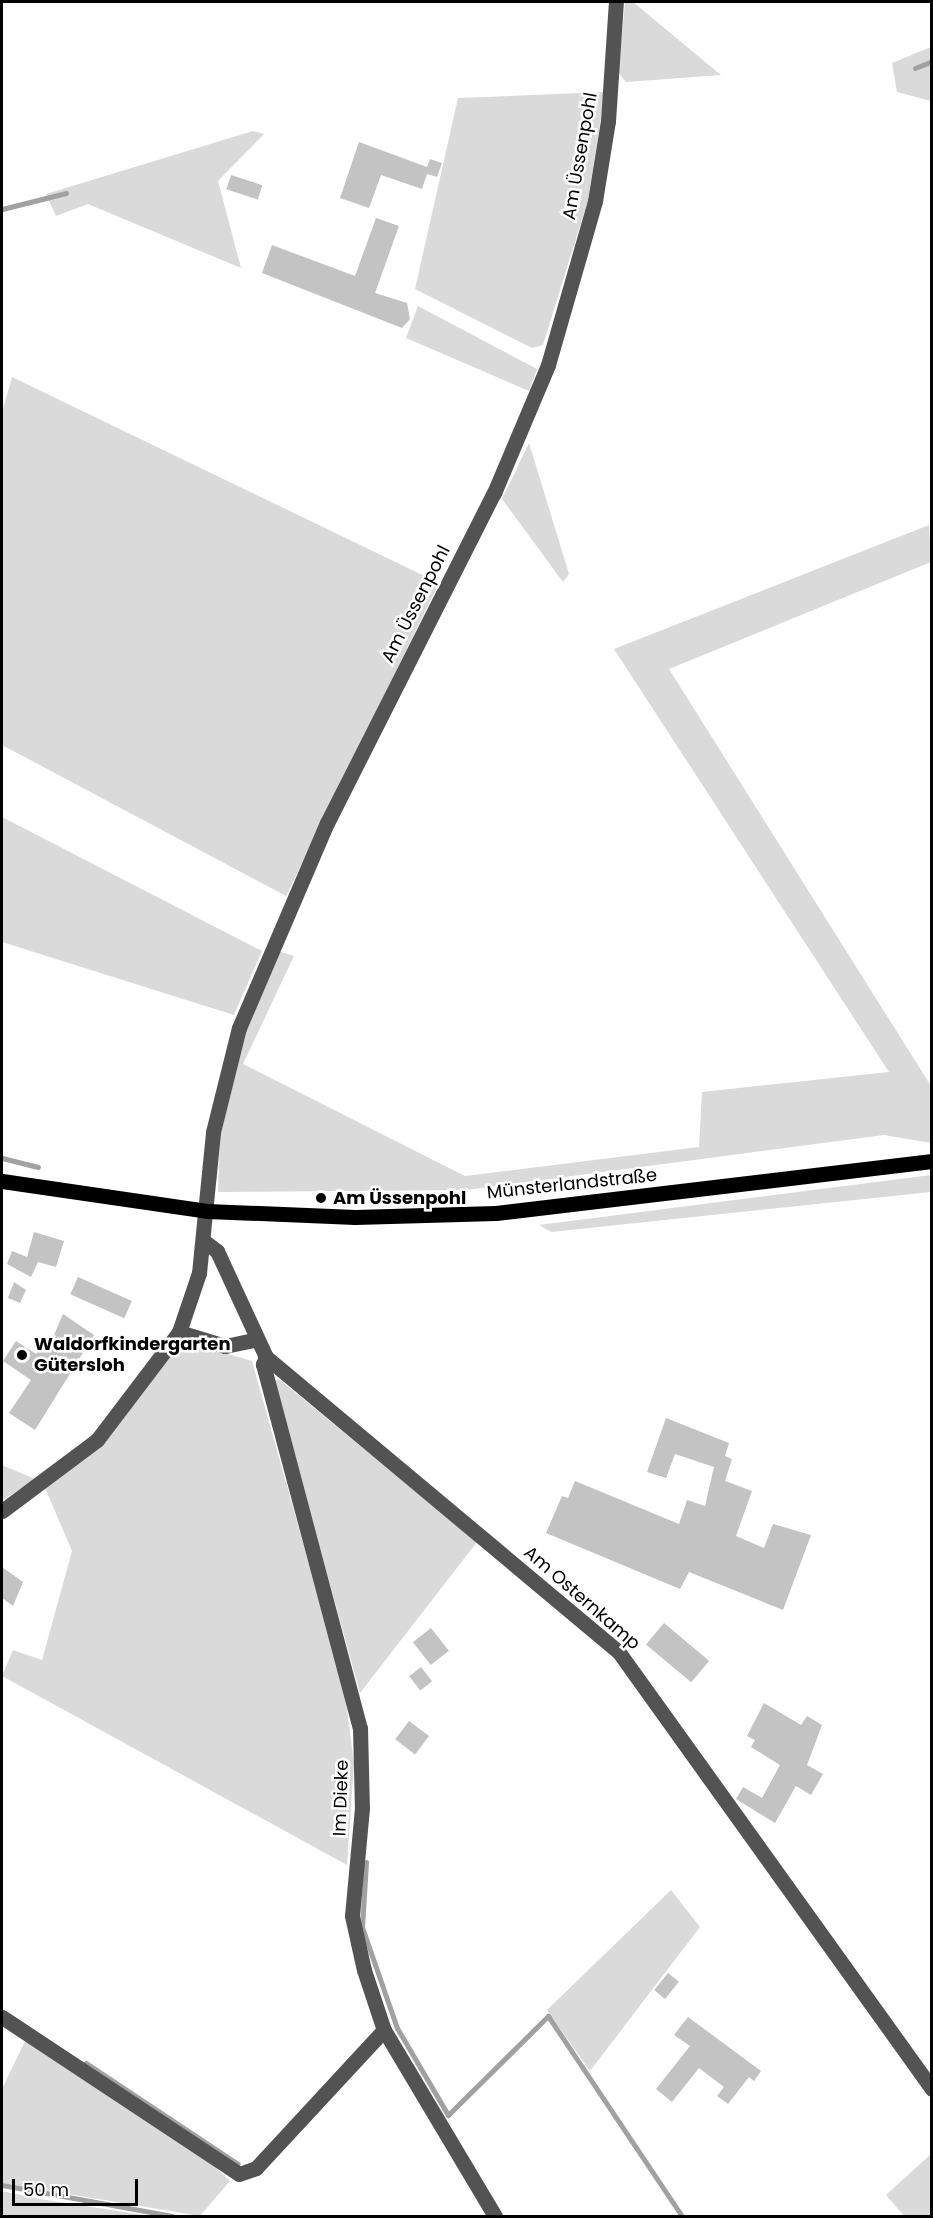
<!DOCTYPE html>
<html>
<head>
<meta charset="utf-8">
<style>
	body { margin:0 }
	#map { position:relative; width:933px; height:2218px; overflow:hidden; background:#fff; font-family:Poppins,sans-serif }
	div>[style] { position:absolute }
	.green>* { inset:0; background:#dadada }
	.stream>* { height:5px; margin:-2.5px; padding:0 2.5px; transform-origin:2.5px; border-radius:2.5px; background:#a1a1a1 }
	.building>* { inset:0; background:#c3c3c3; transform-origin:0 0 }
	.minor>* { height:15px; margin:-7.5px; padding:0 7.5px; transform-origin:7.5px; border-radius:7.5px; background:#535353 }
	.major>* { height:15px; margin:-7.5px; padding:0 7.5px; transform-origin:7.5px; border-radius:7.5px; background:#000 }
	.dots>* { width:16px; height:16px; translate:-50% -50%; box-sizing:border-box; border:3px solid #fff; border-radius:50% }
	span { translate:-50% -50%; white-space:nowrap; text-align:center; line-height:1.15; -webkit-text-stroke:5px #fff; paint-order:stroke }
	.street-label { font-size:18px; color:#000 }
	.poi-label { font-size:18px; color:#000; font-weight:700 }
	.left { translate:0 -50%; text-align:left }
	.frame { position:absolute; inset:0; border:3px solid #000; pointer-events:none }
	.scale { position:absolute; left:12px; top:2179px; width:126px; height:27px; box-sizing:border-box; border:3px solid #000; border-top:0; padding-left:8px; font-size:18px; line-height:21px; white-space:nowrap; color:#000; -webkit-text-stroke:4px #fff; paint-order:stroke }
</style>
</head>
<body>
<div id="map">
	<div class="green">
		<div style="clip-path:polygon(625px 2px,633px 2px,721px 75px,626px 82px,618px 72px)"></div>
		<div style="clip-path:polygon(931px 47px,931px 101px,897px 92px,892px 63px)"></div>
		<div style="clip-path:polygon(605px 92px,588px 200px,543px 345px,532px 348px,415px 289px,458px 98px)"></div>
		<div style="clip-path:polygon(253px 131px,264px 134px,218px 181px,241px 268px,88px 204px,56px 216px,46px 194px)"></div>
		<div style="clip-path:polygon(418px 306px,537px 369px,529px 391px,406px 338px)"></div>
		<div style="clip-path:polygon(12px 377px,439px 583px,286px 896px,2px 745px,2px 413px)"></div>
		<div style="clip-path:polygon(529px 443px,569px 574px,563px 582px,502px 499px)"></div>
		<div style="clip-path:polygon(929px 525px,931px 562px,669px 669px,931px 1086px,931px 1143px,884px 1135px,467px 1190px,218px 1192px,220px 1134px,237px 1049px,278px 951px,294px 956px,243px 1064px,465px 1176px,699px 1147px,702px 1092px,889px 1072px,614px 649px)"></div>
		<div style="clip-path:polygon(2px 817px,262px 951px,234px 1015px,2px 942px)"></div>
		<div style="clip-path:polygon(931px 1175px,931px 1192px,551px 1232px,539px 1225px)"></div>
		<div style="clip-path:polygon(181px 1340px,252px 1361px,345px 1693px,354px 1764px,347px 1865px,2px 1676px,13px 1650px,42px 1660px,72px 1551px,45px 1488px,103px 1443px)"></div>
		<div style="clip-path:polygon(279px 1379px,477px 1542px,360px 1693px,274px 1381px)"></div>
		<div style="clip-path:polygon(2px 1465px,35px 1479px,2px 1501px)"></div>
		<div style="clip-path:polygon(671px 1890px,700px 1927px,590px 2071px,547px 2010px)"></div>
		<div style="clip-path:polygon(26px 2039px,214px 2166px,230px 2181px,200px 2216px,2px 2183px,2px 2089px)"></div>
		<div style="clip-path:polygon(931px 2154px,931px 2216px,904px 2216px,886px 2195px)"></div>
		<div style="clip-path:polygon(2px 2191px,40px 2199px,150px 2216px,2px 2216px)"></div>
	</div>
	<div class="stream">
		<div style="left:915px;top:68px;width:18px;rotate:-22deg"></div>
		<div style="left:2px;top:209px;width:66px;rotate:-14deg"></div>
		<div style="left:2px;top:1158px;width:37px;rotate:14deg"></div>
		<div style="left:366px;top:1862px;width:65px;rotate:93.5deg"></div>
		<div style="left:362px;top:1927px;width:107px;rotate:70.9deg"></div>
		<div style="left:397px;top:2028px;width:101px;rotate:59.6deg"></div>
		<div style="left:448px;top:2115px;width:141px;rotate:-44.7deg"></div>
		<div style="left:548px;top:2016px;width:241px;rotate:56.2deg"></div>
		<div style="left:86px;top:2063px;width:182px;rotate:33.6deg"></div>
		<div style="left:2px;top:2185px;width:173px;rotate:10.3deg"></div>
	</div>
	<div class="building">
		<div style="clip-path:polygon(359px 142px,427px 167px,430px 159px,442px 163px,437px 177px,427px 174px,422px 189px,381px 175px,369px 208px,340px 198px)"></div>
		<div style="left:231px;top:175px;width:33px;height:15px;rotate:18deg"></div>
		<div style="clip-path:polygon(376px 218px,399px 226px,375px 293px,407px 303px,410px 319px,402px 328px,262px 273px,272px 245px,355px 276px)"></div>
		<div style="clip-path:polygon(34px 1232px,64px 1241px,56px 1267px,38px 1262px,31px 1277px,7px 1264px,12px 1251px,27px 1257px)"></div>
		<div style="left:78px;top:1277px;width:59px;height:19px;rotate:24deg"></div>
		<div style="clip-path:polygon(14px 1282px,26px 1290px,20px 1303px,8px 1298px)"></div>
		<div style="clip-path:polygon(63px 1314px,94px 1335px,35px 1430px,9px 1413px,31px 1380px,3px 1361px,16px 1341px,36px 1354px,41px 1346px,48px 1349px)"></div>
		<div style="clip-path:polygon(666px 1418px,729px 1443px,725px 1456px,732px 1459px,725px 1481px,752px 1491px,736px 1536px,764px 1548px,773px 1524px,811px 1535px,783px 1610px,689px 1572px,680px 1589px,546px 1533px,562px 1496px,568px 1498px,575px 1481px,679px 1524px,687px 1500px,705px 1506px,714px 1467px,675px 1454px,666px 1478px,647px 1472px)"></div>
		<div style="clip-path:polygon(2px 1567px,23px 1582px,13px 1606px,2px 1598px)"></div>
		<div style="left:664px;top:1623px;width:59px;height:28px;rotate:40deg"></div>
		<div style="left:431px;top:1628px;width:29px;height:23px;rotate:52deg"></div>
		<div style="left:421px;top:1667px;width:18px;height:15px;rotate:52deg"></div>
		<div style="clip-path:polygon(764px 1703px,801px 1725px,807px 1716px,822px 1725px,807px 1765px,823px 1774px,811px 1795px,796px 1786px,775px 1823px,736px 1799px,743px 1787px,762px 1798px,780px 1765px,751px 1747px,755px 1740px,747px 1736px)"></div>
		<div style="left:409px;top:1721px;width:25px;height:23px;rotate:37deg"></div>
		<div style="left:668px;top:1973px;width:14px;height:22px;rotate:39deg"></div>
		<div style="clip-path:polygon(688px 2017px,761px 2071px,754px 2081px,749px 2077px,728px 2104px,717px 2096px,724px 2087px,699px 2068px,672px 2102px,656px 2089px,690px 2046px,674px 2035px)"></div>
	</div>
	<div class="minor">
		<div style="left:205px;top:1242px;width:15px;rotate:37deg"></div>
		<div style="left:217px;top:1251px;width:117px;rotate:65.2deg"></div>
		<div style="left:266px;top:1357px;width:459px;rotate:39.9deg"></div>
		<div style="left:618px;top:1651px;width:539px;rotate:54.36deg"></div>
		<div style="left:179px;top:1332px;width:48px;rotate:16.9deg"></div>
		<div style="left:225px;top:1346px;width:30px;rotate:-12deg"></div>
		<div style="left:266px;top:1357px;width:8px;rotate:113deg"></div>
		<div style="left:263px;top:1364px;width:377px;rotate:75.1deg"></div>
		<div style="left:360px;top:1728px;width:80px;rotate:88.6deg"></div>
		<div style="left:362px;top:1808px;width:108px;rotate:95.3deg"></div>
		<div style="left:352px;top:1916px;width:55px;rotate:77.5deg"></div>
		<div style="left:364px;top:1970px;width:63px;rotate:71.6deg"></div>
		<div style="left:384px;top:2030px;width:217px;rotate:59.2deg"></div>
		<div style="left:2px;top:1511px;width:119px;rotate:-36.8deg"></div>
		<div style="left:97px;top:1440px;width:136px;rotate:-52.8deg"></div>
		<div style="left:179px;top:1332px;width:62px;rotate:-71.3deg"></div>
		<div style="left:199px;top:1273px;width:142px;rotate:-84.3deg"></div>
		<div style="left:213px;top:1132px;width:107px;rotate:-76deg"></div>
		<div style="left:239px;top:1028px;width:223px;rotate:-66.8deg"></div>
		<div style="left:327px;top:823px;width:370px;rotate:-63.2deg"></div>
		<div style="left:494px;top:493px;width:139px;rotate:-67.1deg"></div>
		<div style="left:548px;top:365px;width:171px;rotate:-74deg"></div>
		<div style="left:595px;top:201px;width:81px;rotate:-80.8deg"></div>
		<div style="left:608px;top:121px;width:119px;rotate:-86.2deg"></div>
		<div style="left:2px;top:2017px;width:284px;rotate:33.5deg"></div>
		<div style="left:239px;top:2174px;width:18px;rotate:-19deg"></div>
		<div style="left:256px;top:2168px;width:188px;rotate:-47.2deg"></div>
	</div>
	<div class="major">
		<div style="left:2px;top:1181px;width:207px;rotate:8.3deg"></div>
		<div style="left:207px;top:1211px;width:148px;rotate:2.3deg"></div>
		<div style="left:355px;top:1217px;width:141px;rotate:-1.6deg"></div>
		<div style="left:496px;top:1213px;width:439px;rotate:-6.8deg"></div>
	</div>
	<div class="dots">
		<div style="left:321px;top:1198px;background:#000"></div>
		<div style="left:22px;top:1355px;background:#000"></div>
	</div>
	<div class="street-label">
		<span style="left:580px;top:156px;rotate:-80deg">Am Üssenpohl</span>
		<span style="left:416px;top:604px;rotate:-63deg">Am Üssenpohl</span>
		<span style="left:572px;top:1184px;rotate:-6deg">Münsterlandstraße</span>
		<span style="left:582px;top:1598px;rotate:41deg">Am Osternkamp</span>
		<span style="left:341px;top:1798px;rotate:-88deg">Im Dieke</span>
	</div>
	<div class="poi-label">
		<span class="left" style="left:333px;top:1198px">Am Üssenpohl</span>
		<span class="left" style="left:34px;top:1355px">Waldorfkindergarten<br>Gütersloh</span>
	</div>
	<div class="frame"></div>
	<div class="scale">50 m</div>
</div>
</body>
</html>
